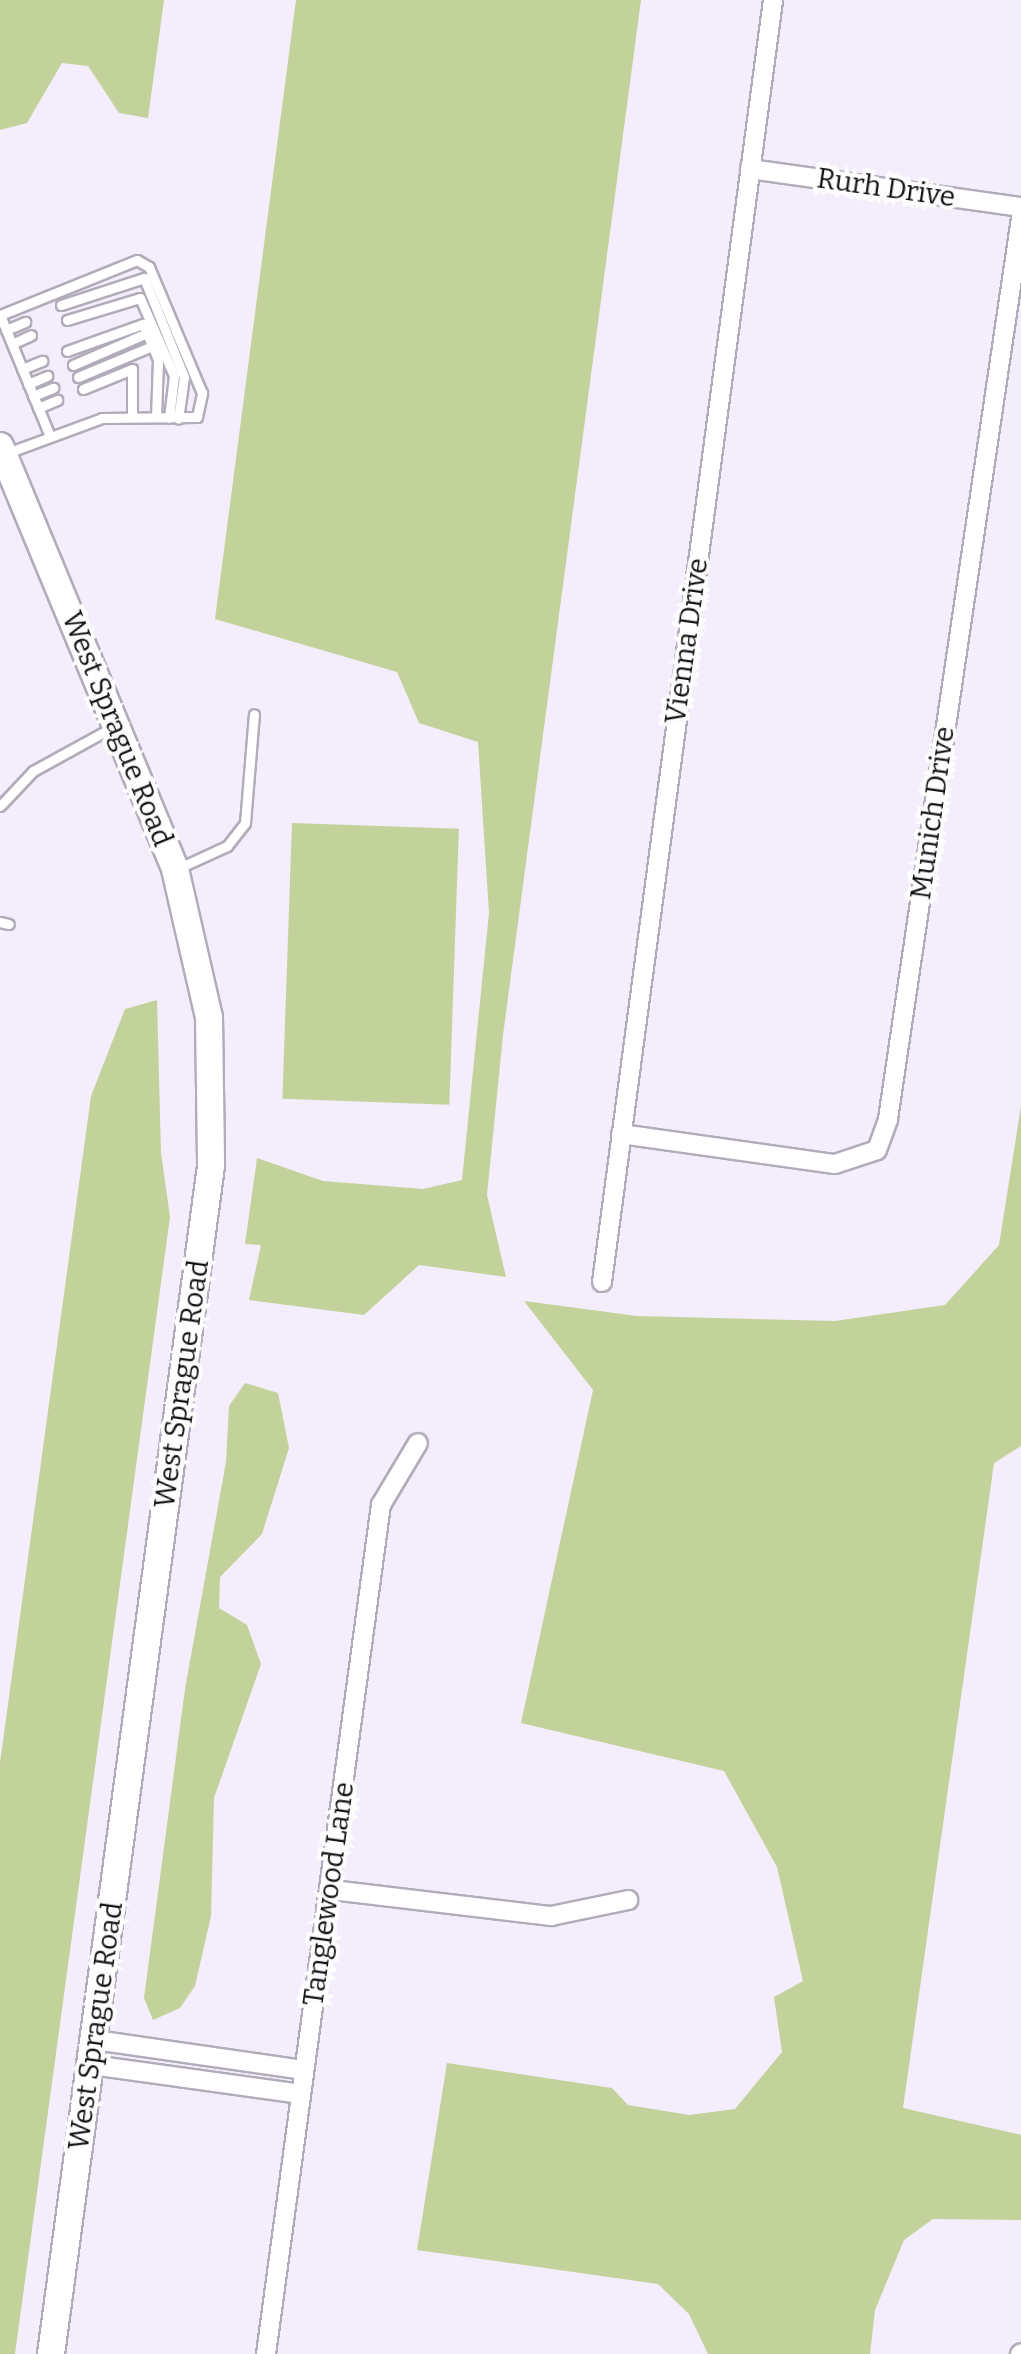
<!DOCTYPE html>
<html>
<head>
<meta charset="utf-8">
<style>
	body { margin:0 }
	#map { position:relative; width:1021px; height:2354px; overflow:hidden; background:#f4edfb; font-family:Bitter,serif }
	div>[style] { position:absolute }
	.green>* { inset:0; background:#c2d29a; transform-origin:0 0 }
	.roads { filter:drop-shadow(2px 0 #b2abb9) drop-shadow(-2px 0 #b2abb9) drop-shadow(0 2px #b2abb9) drop-shadow(0 -2px #b2abb9) }
	.lane>* { height:9px; margin:-4.5px; padding:0 4.5px; transform-origin:4.5px; border-radius:4.5px; background:#fff }
	.street>* { height:18px; margin:-9px; padding:0 9px; transform-origin:9px; border-radius:9px; background:#fff }
	.secondary>* { height:26px; margin:-13px; padding:0 13px; transform-origin:13px; border-radius:13px; background:#fff }
	span { translate:-50% -50%; white-space:nowrap; text-align:center; line-height:1.15; -webkit-text-stroke:8px #fdfdfd; paint-order:stroke }
	.street-label { font-size:28px; color:#110f13 }
</style>
</head>
<body>
<div id="map">
	<div class="green">
		<div style="clip-path:polygon(0 0,164px 0,148px 118px,119px 113px,88px 66px,62px 63px,27px 123px,0 130px)"></div>
		<div style="clip-path:polygon(296px 0,641px 0,503px 1035px,487px 1195px,506px 1277px,419px 1265px,364px 1315px,249px 1300px,261px 1245px,245px 1244px,257px 1158px,323px 1181px,423px 1189px,462px 1180px,489px 913px,478px 742px,419px 723px,397px 672px,215px 619px)"></div>
		<div style="left:292px;top:823px;width:167px;height:276px;rotate:2deg"></div>
		<div style="clip-path:polygon(157px 1000px,161px 1153px,170px 1217px,15px 2354px,0 2354px,0 1763px,91px 1096px,125px 1009px)"></div>
		<div style="clip-path:polygon(1021px 1106px,1021px 1446px,994px 1463px,903px 2108px,1021px 2135px,1021px 2220px,933px 2219px,904px 2240px,875px 2310px,870px 2354px,708px 2354px,689px 2314px,658px 2284px,417px 2250px,447px 2063px,612px 2088px,628px 2105px,689px 2115px,735px 2109px,782px 2052px,774px 1997px,803px 1981px,777px 1867px,724px 1771px,521px 1723px,593px 1390px,524px 1301px,637px 1316px,835px 1321px,945px 1305px,999px 1245px)"></div>
		<div style="clip-path:polygon(245px 1383px,278px 1393px,289px 1448px,262px 1534px,220px 1577px,219px 1608px,247px 1625px,261px 1664px,214px 1798px,211px 1916px,195px 1986px,180px 2008px,153px 2020px,144px 1998px,185px 1689px,226px 1462px,229px 1406px)"></div>
	</div>
	<div class="roads">
		<div class="lane">
			<div style="left:61px;top:305px;width:87px;rotate:-18deg"></div>
			<div style="left:144px;top:278px;width:107px;rotate:68deg"></div>
			<div style="left:184px;top:377px;width:42px;rotate:98.1deg"></div>
			<div style="left:67px;top:320px;width:76px;rotate:-16.8deg"></div>
			<div style="left:140px;top:298px;width:85px;rotate:66.4deg"></div>
			<div style="left:174px;top:376px;width:42px;rotate:96.8deg"></div>
			<div style="left:6px;top:330px;width:21px;rotate:-23deg"></div>
			<div style="left:12px;top:344px;width:21px;rotate:-25deg"></div>
			<div style="left:67px;top:351px;width:81px;rotate:-19.6deg"></div>
			<div style="left:143px;top:324px;width:39px;rotate:67deg"></div>
			<div style="left:158px;top:360px;width:57px;rotate:92deg"></div>
			<div style="left:73px;top:365px;width:81px;rotate:-23.4deg"></div>
			<div style="left:22px;top:369px;width:22px;rotate:-22deg"></div>
			<div style="left:78px;top:377px;width:80px;rotate:-22.7deg"></div>
			<div style="left:28px;top:384px;width:21px;rotate:-23deg"></div>
			<div style="left:83px;top:389px;width:53px;rotate:-22.2deg"></div>
			<div style="left:132px;top:369px;width:46px;rotate:90deg"></div>
			<div style="left:33px;top:396px;width:22px;rotate:-22deg"></div>
			<div style="left:38px;top:408px;width:21px;rotate:-23deg"></div>
			<div style="left:7px;top:453px;width:101px;rotate:-20.2deg"></div>
			<div style="left:102px;top:418px;width:95px;rotate:-0.6deg"></div>
			<div style="left:197px;top:417px;width:25px;rotate:-78deg"></div>
			<div style="left:202px;top:393px;width:137px;rotate:-112.8deg"></div>
			<div style="left:149px;top:267px;width:14px;rotate:-150deg"></div>
			<div style="left:137px;top:260px;width:148px;rotate:158.1deg"></div>
			<div style="left:0;top:315px;width:129px;rotate:67.6deg"></div>
			<div style="left:0;top:806px;width:48px;rotate:-46.7deg"></div>
			<div style="left:33px;top:771px;width:91px;rotate:-28.8deg"></div>
			<div style="left:179px;top:868px;width:53px;rotate:-24.6deg"></div>
			<div style="left:227px;top:846px;width:29px;rotate:-52deg"></div>
			<div style="left:245px;top:823px;width:109px;rotate:-85.3deg"></div>
			<div style="left:0;top:922px;width:9px;rotate:13deg"></div>
		</div>
		<div class="street">
			<div style="left:750px;top:169px;width:274px;rotate:8deg"></div>
			<div style="left:621px;top:1134px;width:216px;rotate:8deg"></div>
			<div style="left:835px;top:1164px;width:44px;rotate:-18.4deg"></div>
			<div style="left:877px;top:1150px;width:33px;rotate:-70deg"></div>
			<div style="left:888px;top:1119px;width:911px;rotate:-81.6deg"></div>
			<div style="left:602px;top:1282px;width:1293px;rotate:-82.4deg"></div>
			<div style="left:332px;top:1890px;width:221px;rotate:6.8deg"></div>
			<div style="left:551px;top:1916px;width:79px;rotate:-11.7deg"></div>
			<div style="left:95px;top:2040px;width:210px;rotate:8.2deg"></div>
			<div style="left:92px;top:2065px;width:211px;rotate:7.9deg"></div>
			<div style="left:266px;top:2354px;width:857px;rotate:-82.29deg"></div>
			<div style="left:381px;top:1505px;width:72px;rotate:-59.2deg"></div>
			<div style="left:1020px;top:2354px;width:1px;rotate:-45deg"></div>
		</div>
		<div class="secondary">
			<div style="left:0;top:446px;width:458px;rotate:67.5deg"></div>
			<div style="left:175px;top:869px;width:152px;rotate:77.1deg"></div>
			<div style="left:209px;top:1017px;width:149px;rotate:89.2deg"></div>
			<div style="left:211px;top:1166px;width:1199px;rotate:97.67deg"></div>
		</div>
	</div>
	<div class="street-label">
		<span style="left:886px;top:188px;rotate:8deg">Rurh Drive</span>
		<span style="left:687px;top:641px;rotate:-82deg">Vienna Drive</span>
		<span style="left:117px;top:729px;rotate:68deg">West Sprague Road</span>
		<span style="left:933px;top:813px;rotate:-82deg">Munich Drive</span>
		<span style="left:182px;top:1384px;rotate:-82deg">West Sprague Road</span>
		<span style="left:329px;top:1894px;rotate:-82deg">Tanglewood Lane</span>
		<span style="left:96px;top:2026px;rotate:-82deg">West Sprague Road</span>
	</div>
</div>
</body>
</html>
